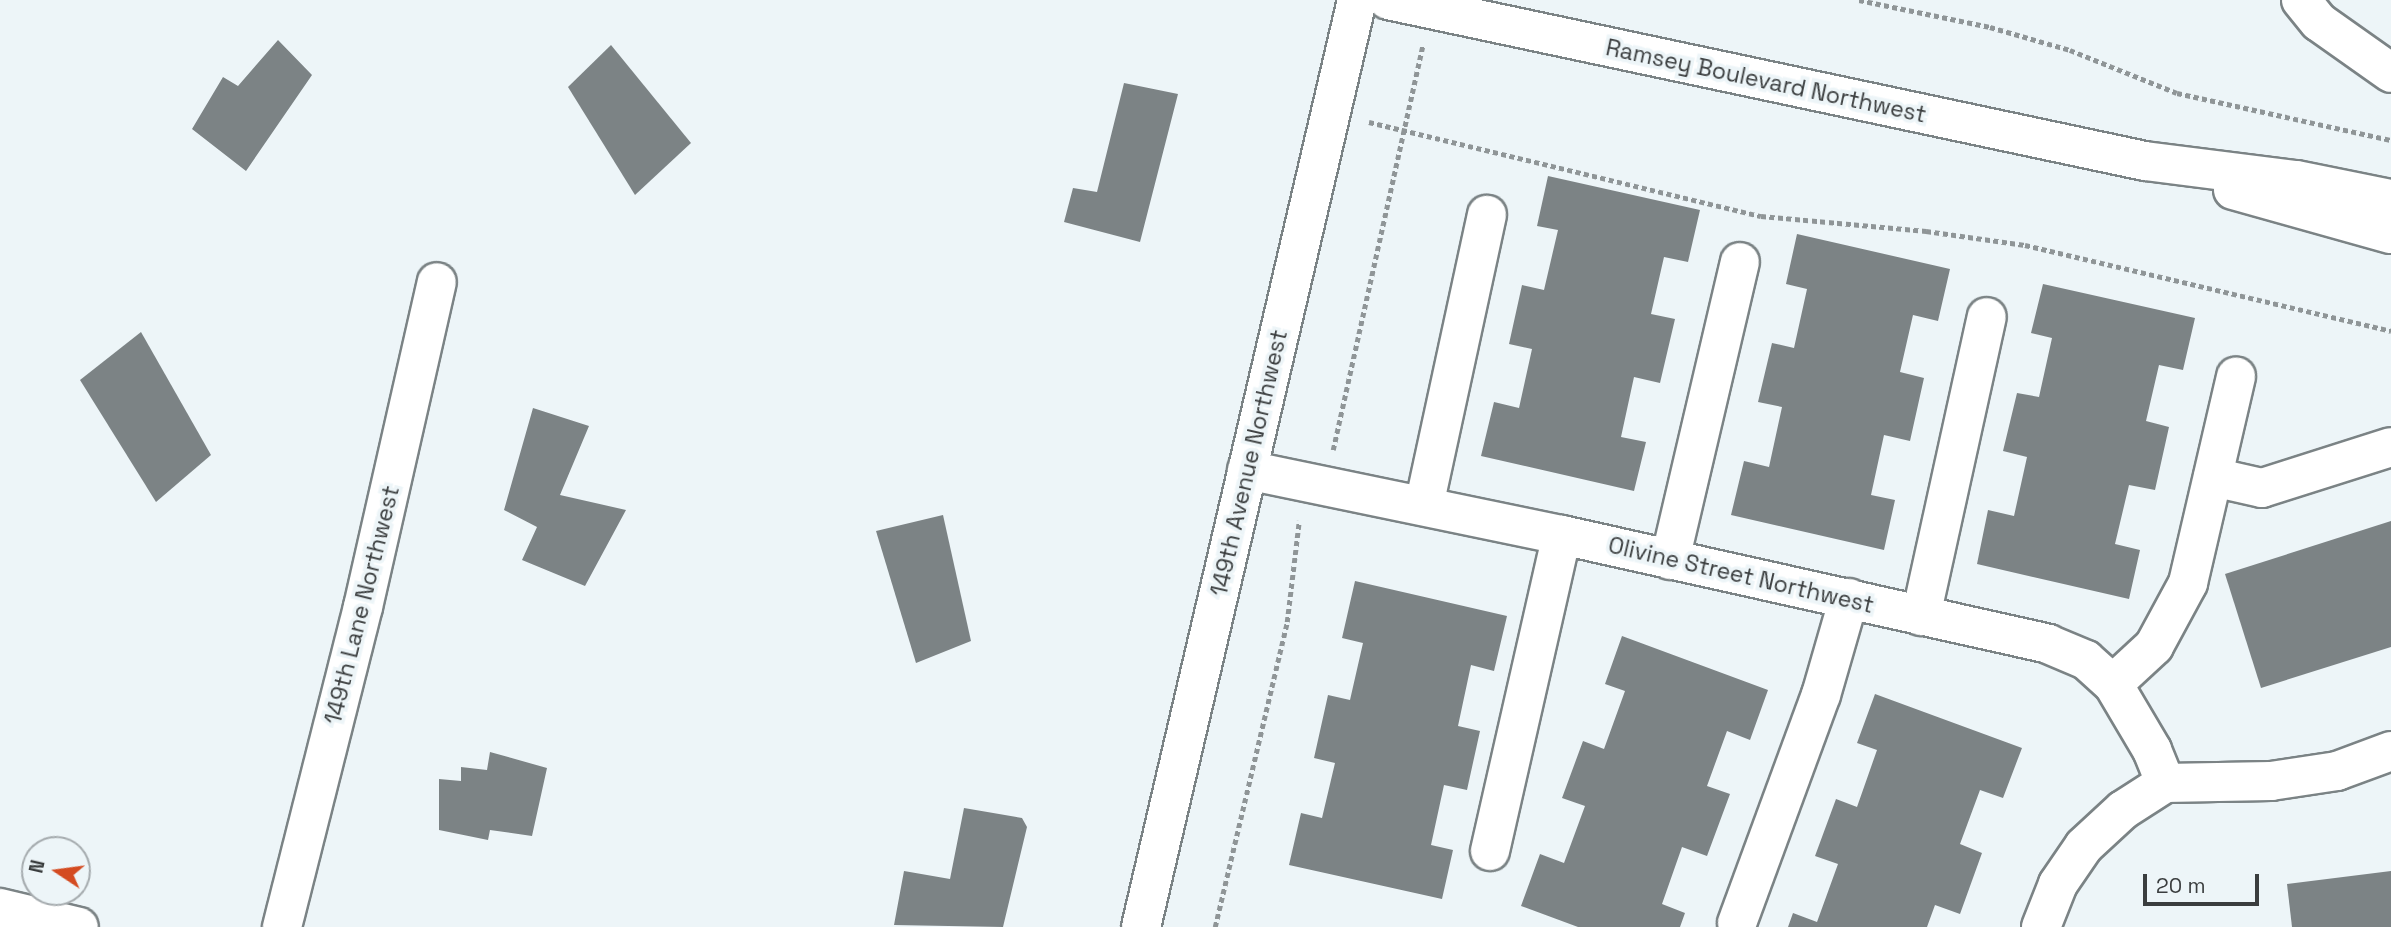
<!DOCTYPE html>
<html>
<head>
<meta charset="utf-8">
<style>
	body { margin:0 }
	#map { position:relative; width:2391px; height:927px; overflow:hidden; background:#edf5f8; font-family:"Space Grotesk",sans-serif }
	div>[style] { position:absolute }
	.building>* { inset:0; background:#7c8385 }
	.path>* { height:4.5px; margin-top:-2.25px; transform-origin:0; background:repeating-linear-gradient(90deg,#8f9597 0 5px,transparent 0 8.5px) }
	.roads { filter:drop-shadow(2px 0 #7b8385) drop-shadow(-2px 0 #7b8385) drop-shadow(0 2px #7b8385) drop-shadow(0 -2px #7b8385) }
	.minor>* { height:38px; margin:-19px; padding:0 19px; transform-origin:19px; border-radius:19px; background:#fff }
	span { translate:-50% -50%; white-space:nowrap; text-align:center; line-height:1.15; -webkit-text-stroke:7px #edf5f8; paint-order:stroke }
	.street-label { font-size:23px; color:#3a3d3e }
	.north { position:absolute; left:21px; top:836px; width:70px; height:70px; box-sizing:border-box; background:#edf5f8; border:2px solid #a5abae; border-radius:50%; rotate:283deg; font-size:19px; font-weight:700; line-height:28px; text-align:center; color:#3a3d3e }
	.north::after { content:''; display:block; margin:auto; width:24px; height:32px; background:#d44b21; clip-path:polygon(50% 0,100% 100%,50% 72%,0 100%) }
	.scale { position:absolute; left:2143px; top:874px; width:116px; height:32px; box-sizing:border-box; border:4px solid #3a3d3e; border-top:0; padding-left:9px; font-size:21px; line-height:24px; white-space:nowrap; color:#3a3d3e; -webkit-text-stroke:5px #edf5f8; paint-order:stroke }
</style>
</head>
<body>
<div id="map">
	<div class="building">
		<div style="clip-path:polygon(278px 40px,312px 75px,246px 171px,192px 129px,223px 77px,238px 86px)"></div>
		<div style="clip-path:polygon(611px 45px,691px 143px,635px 195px,568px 87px)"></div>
		<div style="clip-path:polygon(1124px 83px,1178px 94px,1140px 242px,1064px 222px,1073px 188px,1097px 192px)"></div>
		<div style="clip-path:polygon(1548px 176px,1700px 210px,1688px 262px,1664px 257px,1651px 314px,1675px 319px,1660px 383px,1634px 377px,1621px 437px,1646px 442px,1634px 491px,1481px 456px,1494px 402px,1519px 408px,1532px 349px,1509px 344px,1522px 285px,1544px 290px,1558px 230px,1537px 226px)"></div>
		<div style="clip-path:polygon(1797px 234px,1950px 269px,1938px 321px,1913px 315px,1900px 372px,1924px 378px,1910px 441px,1884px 435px,1871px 495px,1895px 500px,1884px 550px,1731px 515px,1744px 461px,1769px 467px,1782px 407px,1758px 402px,1772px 343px,1794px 348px,1807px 289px,1786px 284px)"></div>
		<div style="clip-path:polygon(2043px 284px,2195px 318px,2183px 370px,2159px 365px,2146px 421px,2169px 427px,2155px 490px,2129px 485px,2115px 544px,2140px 550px,2129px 599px,1977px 564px,1988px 510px,2014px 516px,2027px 457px,2003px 451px,2017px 393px,2039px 397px,2052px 338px,2031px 333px)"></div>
		<div style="clip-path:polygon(141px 332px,211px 455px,156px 502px,80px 380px)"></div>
		<div style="clip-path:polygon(533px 408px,589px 426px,560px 495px,626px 510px,585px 586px,522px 560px,537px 527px,504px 510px)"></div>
		<div style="clip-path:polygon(943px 515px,971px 641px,916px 663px,876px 531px)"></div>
		<div style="clip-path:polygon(2391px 521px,2391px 647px,2261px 688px,2225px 574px)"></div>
		<div style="clip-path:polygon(1355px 581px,1507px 616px,1494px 671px,1471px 665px,1458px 726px,1480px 731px,1467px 790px,1444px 785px,1431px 845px,1453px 850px,1442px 899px,1289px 865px,1301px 813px,1322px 818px,1335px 763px,1314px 758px,1328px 695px,1350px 700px,1363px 643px,1342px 638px)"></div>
		<div style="clip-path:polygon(1622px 636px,1768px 690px,1750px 740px,1727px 731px,1707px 786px,1730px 794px,1707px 856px,1682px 847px,1662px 904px,1685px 913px,1680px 927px,1578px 927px,1521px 906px,1540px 854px,1564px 863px,1585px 806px,1562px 798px,1583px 741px,1604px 749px,1625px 691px,1605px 684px)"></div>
		<div style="clip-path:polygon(1875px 694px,2022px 748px,2003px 798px,1980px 790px,1960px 844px,1982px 853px,1960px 914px,1935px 905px,1927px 927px,1788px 927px,1793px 913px,1817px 922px,1838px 864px,1815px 856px,1836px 799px,1857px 807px,1877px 750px,1857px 743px)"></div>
		<div style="clip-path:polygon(490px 752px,547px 768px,532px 836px,490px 830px,488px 840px,439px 830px,439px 779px,461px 781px,461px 767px,487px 770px)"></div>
		<div style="clip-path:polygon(964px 808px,1022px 818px,1027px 827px,1003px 927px,894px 925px,904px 871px,950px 879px)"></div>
		<div style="clip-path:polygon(2391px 871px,2391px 927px,2292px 927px,2287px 884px)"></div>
	</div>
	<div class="path">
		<div style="left:1859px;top:0;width:134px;rotate:11.6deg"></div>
		<div style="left:1990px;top:27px;width:83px;rotate:16deg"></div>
		<div style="left:2070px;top:50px;width:115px;rotate:21.9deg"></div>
		<div style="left:2177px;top:93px;width:219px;rotate:12.4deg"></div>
		<div style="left:1369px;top:122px;width:403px;rotate:13.5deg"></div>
		<div style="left:1761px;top:216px;width:166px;rotate:5.2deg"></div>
		<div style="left:1926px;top:231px;width:100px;rotate:8deg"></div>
		<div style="left:2025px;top:245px;width:376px;rotate:13.2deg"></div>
		<div style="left:1333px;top:450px;width:415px;rotate:-77.5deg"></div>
		<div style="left:1215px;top:927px;width:313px;rotate:-76.7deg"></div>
		<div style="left:1287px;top:622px;width:102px;rotate:-83.2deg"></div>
	</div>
	<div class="roads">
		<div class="minor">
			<div style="left:1388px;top:0;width:774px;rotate:12.01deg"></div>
			<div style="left:2145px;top:161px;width:152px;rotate:7.2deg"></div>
			<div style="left:2296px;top:180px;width:97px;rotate:11.3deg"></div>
			<div style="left:2301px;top:0;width:28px;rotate:51deg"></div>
			<div style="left:2319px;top:22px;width:88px;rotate:35.3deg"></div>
			<div style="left:2233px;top:190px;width:164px;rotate:15.6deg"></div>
			<div style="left:1247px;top:470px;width:322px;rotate:11.7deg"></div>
			<div style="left:1562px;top:535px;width:498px;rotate:12.6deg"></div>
			<div style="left:2048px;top:644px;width:41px;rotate:22.8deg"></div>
			<div style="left:2086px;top:660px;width:36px;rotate:42deg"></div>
			<div style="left:2113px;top:684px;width:77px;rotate:59.4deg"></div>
			<div style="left:2152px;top:750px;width:35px;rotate:68deg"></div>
			<div style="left:2213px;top:477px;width:50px;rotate:12.7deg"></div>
			<div style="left:2262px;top:488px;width:135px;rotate:-17.6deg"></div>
			<div style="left:1424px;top:506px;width:298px;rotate:-77.8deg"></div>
			<div style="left:1670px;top:560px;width:306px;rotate:-76.8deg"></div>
			<div style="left:1921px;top:616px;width:306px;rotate:-77.6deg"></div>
			<div style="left:2113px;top:684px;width:56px;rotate:-42.8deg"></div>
			<div style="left:2154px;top:646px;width:72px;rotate:-61.6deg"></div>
			<div style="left:2188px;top:583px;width:212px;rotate:-76.9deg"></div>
			<div style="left:1490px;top:851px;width:324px;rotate:-77.2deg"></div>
			<div style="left:0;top:908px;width:81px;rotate:13.5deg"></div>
			<div style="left:1737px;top:923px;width:243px;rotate:-69.8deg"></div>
			<div style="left:1821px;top:695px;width:101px;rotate:-73.9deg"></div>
			<div style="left:282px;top:927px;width:330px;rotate:-75.8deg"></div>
			<div style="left:363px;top:607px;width:333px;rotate:-77.2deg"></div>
			<div style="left:1141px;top:927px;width:952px;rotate:-76.88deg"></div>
			<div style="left:2041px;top:927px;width:46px;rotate:-68.4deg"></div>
			<div style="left:2058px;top:884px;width:46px;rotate:-55.6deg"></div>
			<div style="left:2084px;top:846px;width:53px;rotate:-42.7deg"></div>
			<div style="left:2123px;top:810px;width:50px;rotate:-32.7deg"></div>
			<div style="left:2165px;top:783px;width:106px;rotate:-1.1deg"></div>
			<div style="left:2271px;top:781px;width:67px;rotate:-8.6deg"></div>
			<div style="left:2337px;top:771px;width:58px;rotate:-20.3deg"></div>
		</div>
	</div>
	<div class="street-label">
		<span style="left:1766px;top:81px;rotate:12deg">Ramsey Boulevard Northwest</span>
		<span style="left:1249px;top:463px;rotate:-77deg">149th Avenue Northwest</span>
		<span style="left:1741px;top:575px;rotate:13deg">Olivine Street Northwest</span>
		<span style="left:362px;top:605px;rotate:-76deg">149th Lane Northwest</span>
	</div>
	<div class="north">N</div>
	<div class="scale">20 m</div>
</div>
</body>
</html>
